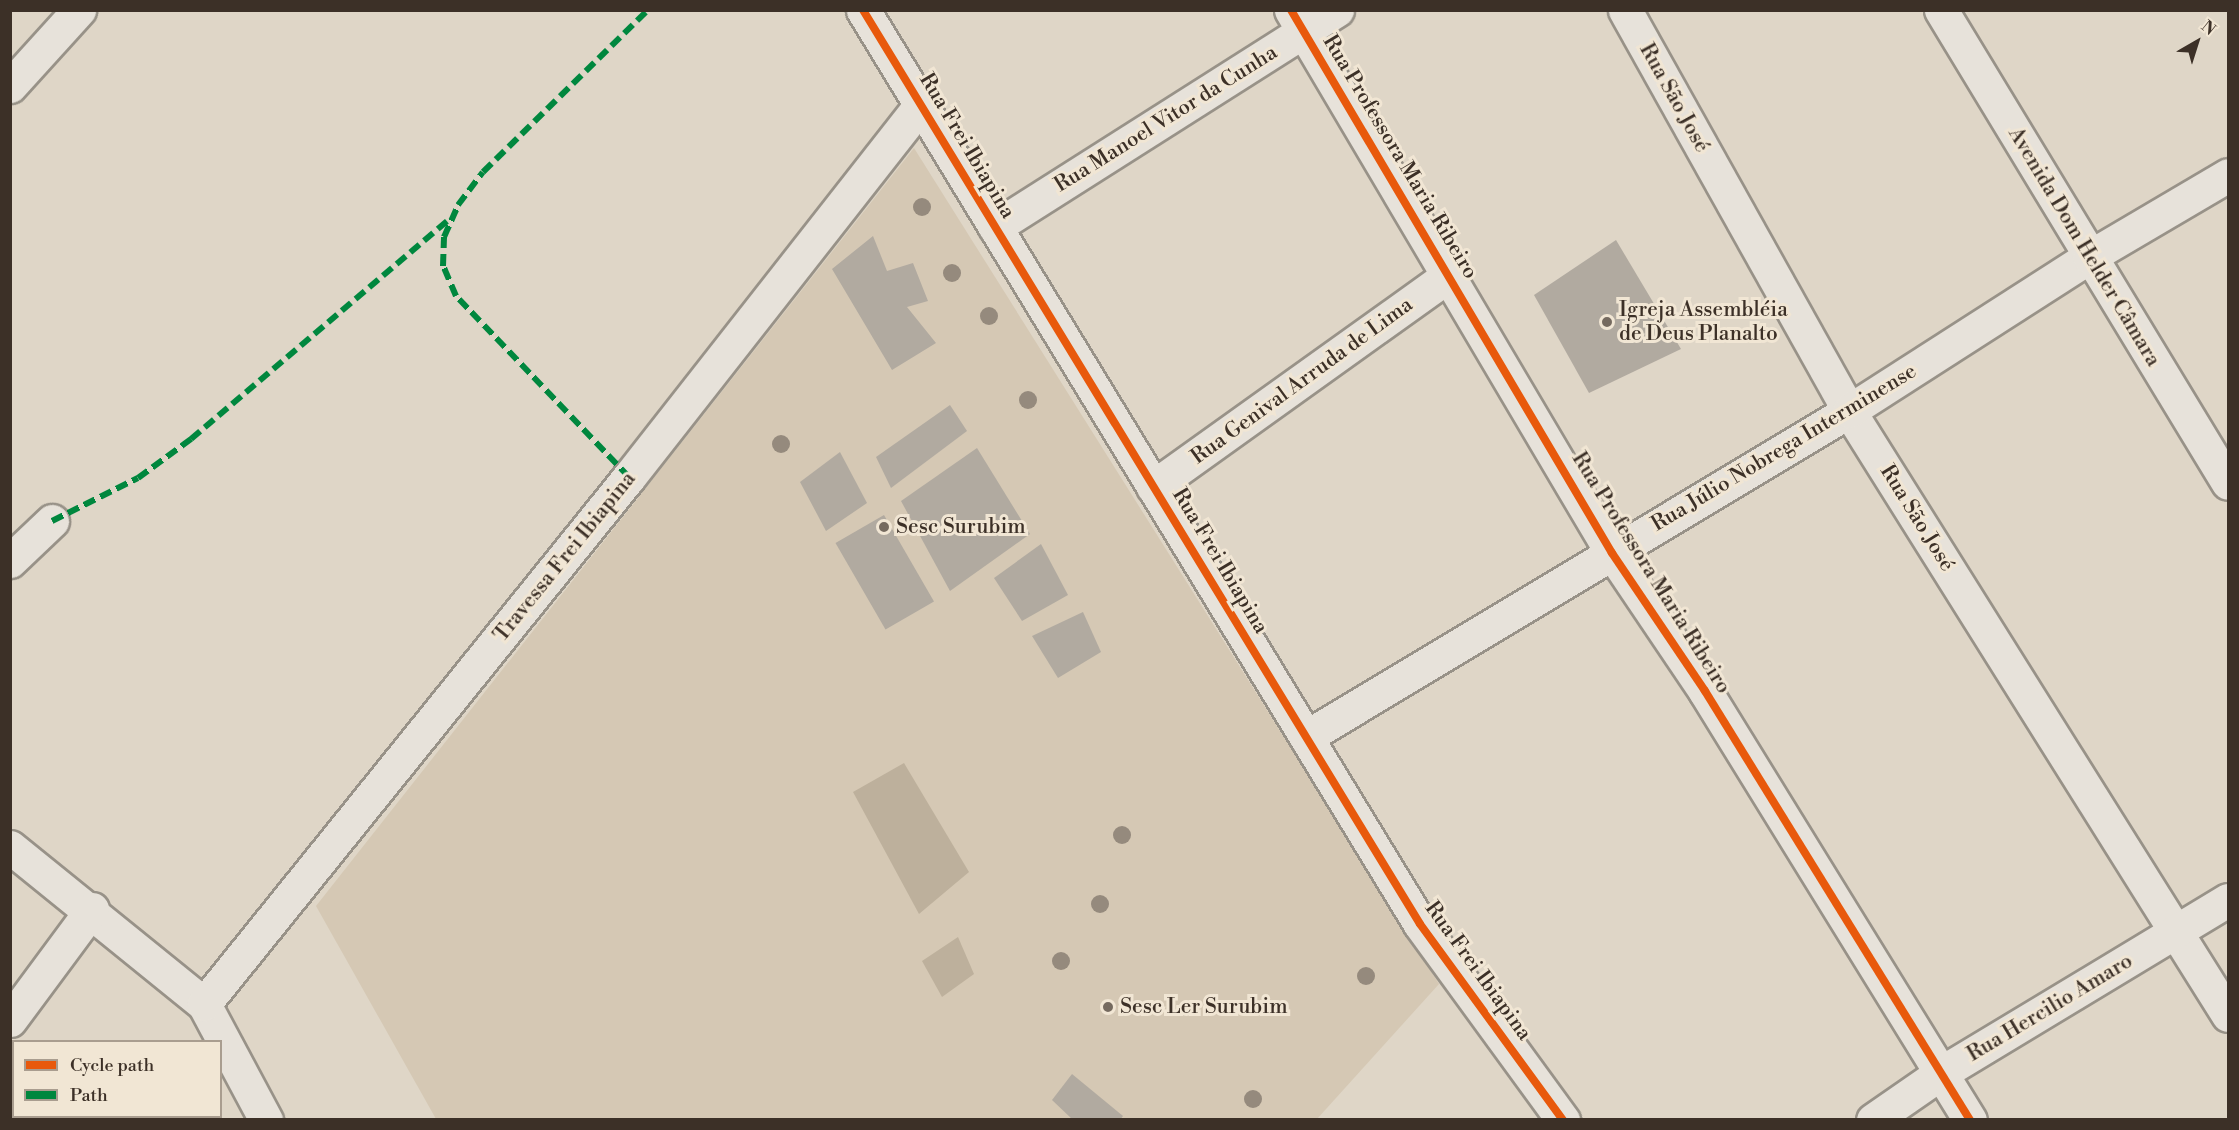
<!DOCTYPE html>
<html>
<head>
<meta charset="utf-8">
<style>
	body { margin:0 }
	#map { position:relative; width:2239px; height:1130px; overflow:hidden; background:#dfd6c7; font-family:"Libre Bodoni",serif }
	div>[style] { position:absolute }
	.green>* { inset:0; background:#d5c8b4 }
	.water>* { inset:0; background:#bdb09c }
	.building>* { inset:0; background:#b1aaa0; transform-origin:0 0 }
	.roads { filter:drop-shadow(2px 0 #989288) drop-shadow(-2px 0 #989288) drop-shadow(0 2px #989288) drop-shadow(0 -2px #989288) }
	.minor>* { height:33px; margin:-16.5px; padding:0 16.5px; transform-origin:16.5px; border-radius:16.5px; background:#e7e2da }
	.tertiary>* { height:33px; margin:-16.5px; padding:0 16.5px; transform-origin:16.5px; border-radius:16.5px; background:#e7e2da }
	.secondary>* { height:33px; margin:-16.5px; padding:0 16.5px; transform-origin:16.5px; border-radius:16.5px; background:#e7e2da }
	.quiet>* { height:6px; margin-top:-3px; transform-origin:0; background:repeating-linear-gradient(90deg,#00873e 0 12px,transparent 0 18px) }
	.cycleway>* { height:8px; margin:-4px; padding:0 4px; transform-origin:4px; border-radius:4px; background:#e8590c }
	.trees>* { width:18px; height:18px; margin:-9px; border-radius:50%; background:#958a7d }
	.dots>* { width:16px; height:16px; translate:-50% -50%; box-sizing:border-box; border:3px solid #f1e6d4; border-radius:50% }
	span { translate:-50% -50%; white-space:nowrap; text-align:center; line-height:1.15; -webkit-text-stroke:6px #f1e6d4; paint-order:stroke }
	.street-label { font-size:21px; color:#3c3027 }
	.poi-label { font-size:21px; color:#3c3027 }
	.left { translate:0 -50%; text-align:left }
	.frame { position:absolute; inset:0; border:12px solid #3c3027; pointer-events:none }
	.legend { position:absolute; left:12px; top:1040px; width:210px; height:78px; box-sizing:border-box; background:#f1e6d4; border:2px solid #a99d8f; margin:0; padding:8px 10px; list-style:none; font-size:18px; color:#3c3027 }
	.legend li { display:flex; align-items:center; gap:12px; height:30px }
	.legend b { width:30px; border:2px solid #a99d8f }
	.north { position:absolute; left:2167px; top:12px; width:60px; height:60px; -webkit-text-stroke:4px #f1e6d4; paint-order:stroke; rotate:39deg; font-size:16px; font-weight:700; line-height:24px; text-align:center; color:#3c3027 }
	.north::after { content:''; display:block; margin:auto; width:21px; height:27px; background:#3c3027; clip-path:polygon(50% 0,100% 100%,50% 72%,0 100%) }
</style>
</head>
<body>
<div id="map">
	<div class="green">
		<div style="clip-path:polygon(914px 148px,1439px 984px,1317px 1119px,436px 1119px,316px 906px)"></div>
	</div>
	<div class="water">
		<div style="clip-path:polygon(904px 763px,969px 872px,919px 914px,853px 792px)"></div>
		<div style="clip-path:polygon(958px 937px,974px 974px,942px 997px,922px 961px)"></div>
	</div>
	<div class="building">
		<div style="clip-path:polygon(873px 236px,887px 271px,913px 263px,928px 301px,907px 307px,936px 343px,892px 370px,832px 269px)"></div>
		<div style="clip-path:polygon(1616px 240px,1681px 349px,1589px 393px,1534px 295px)"></div>
		<div style="clip-path:polygon(950px 405px,967px 431px,891px 488px,876px 457px)"></div>
		<div style="clip-path:polygon(977px 448px,1030px 534px,950px 591px,901px 501px)"></div>
		<div style="clip-path:polygon(840px 452px,867px 503px,826px 531px,800px 482px)"></div>
		<div style="left:884px;top:515px;width:100px;height:56px;rotate:60deg"></div>
		<div style="clip-path:polygon(1041px 544px,1068px 595px,1022px 621px,994px 578px)"></div>
		<div style="clip-path:polygon(1083px 612px,1101px 652px,1058px 678px,1032px 636px)"></div>
		<div style="clip-path:polygon(1072px 1074px,1123px 1116px,1120px 1120px,1073px 1120px,1052px 1100px)"></div>
	</div>
	<div class="roads">
		<div class="minor">
			<div style="left:1291px;top:10px;width:631px;rotate:59.41deg"></div>
			<div style="left:1612px;top:553px;width:166px;rotate:56deg"></div>
			<div style="left:1705px;top:691px;width:504px;rotate:58.3deg"></div>
			<div style="left:1625px;top:10px;width:459px;rotate:60.8deg"></div>
			<div style="left:1849px;top:411px;width:713px;rotate:57.89deg"></div>
			<div style="left:1941px;top:10px;width:553px;rotate:58.75deg"></div>
			<div style="left:995px;top:227px;width:405px;rotate:-32.4deg"></div>
			<div style="left:1153px;top:487px;width:365px;rotate:-35.6deg"></div>
			<div style="left:10px;top:561px;width:58px;rotate:-43.6deg"></div>
			<div style="left:1306px;top:737px;width:633px;rotate:-30.98deg"></div>
			<div style="left:1849px;top:411px;width:285px;rotate:-32.7deg"></div>
			<div style="left:2089px;top:257px;width:161px;rotate:-30.5deg"></div>
			<div style="left:10px;top:847px;width:250px;rotate:39deg"></div>
			<div style="left:204px;top:1004px;width:132px;rotate:61.9deg"></div>
			<div style="left:204px;top:1004px;width:677px;rotate:-51.12deg"></div>
			<div style="left:629px;top:477px;width:473px;rotate:-51.9deg"></div>
			<div style="left:10px;top:1020px;width:138px;rotate:-53.5deg"></div>
			<div style="left:1873px;top:1120px;width:83px;rotate:-34.7deg"></div>
			<div style="left:1941px;top:1073px;width:335px;rotate:-31.1deg"></div>
		</div>
		<div class="tertiary">
			<div style="left:863px;top:10px;width:1070px;rotate:58.64deg"></div>
			<div style="left:1420px;top:924px;width:243px;rotate:53.9deg"></div>
		</div>
		<div class="secondary">
			<div style="left:10px;top:86px;width:103px;rotate:-47.8deg"></div>
		</div>
	</div>
	<div class="quiet">
		<div style="left:629px;top:477px;width:250px;rotate:-133.7deg"></div>
		<div style="left:456px;top:296px;width:33px;rotate:-113deg"></div>
		<div style="left:443px;top:266px;width:29px;rotate:-88deg"></div>
		<div style="left:444px;top:237px;width:35px;rotate:-66deg"></div>
		<div style="left:458px;top:205px;width:41px;rotate:-52.9deg"></div>
		<div style="left:483px;top:172px;width:231px;rotate:-44.5deg"></div>
		<div style="left:52px;top:521px;width:96px;rotate:-26.6deg"></div>
		<div style="left:138px;top:478px;width:66px;rotate:-36.3deg"></div>
		<div style="left:191px;top:439px;width:341px;rotate:-40.4deg"></div>
	</div>
	<div class="cycleway">
		<div style="left:863px;top:10px;width:1070px;rotate:58.64deg"></div>
		<div style="left:1420px;top:924px;width:243px;rotate:53.9deg"></div>
		<div style="left:1291px;top:10px;width:631px;rotate:59.41deg"></div>
		<div style="left:1612px;top:553px;width:166px;rotate:56deg"></div>
		<div style="left:1705px;top:691px;width:504px;rotate:58.3deg"></div>
	</div>
	<div class="trees">
		<div style="left:922px;top:207px"></div>
		<div style="left:952px;top:273px"></div>
		<div style="left:989px;top:316px"></div>
		<div style="left:1028px;top:400px"></div>
		<div style="left:781px;top:444px"></div>
		<div style="left:1122px;top:835px"></div>
		<div style="left:1100px;top:904px"></div>
		<div style="left:1061px;top:961px"></div>
		<div style="left:1366px;top:976px"></div>
		<div style="left:1253px;top:1099px"></div>
	</div>
	<div class="dots">
		<div style="left:1607px;top:322px;background:#756a5f"></div>
		<div style="left:884px;top:527px;background:#756a5f"></div>
		<div style="left:1108px;top:1007px;background:#756a5f"></div>
	</div>
	<div class="street-label">
		<span style="left:1674px;top:98px;rotate:61deg">Rua São José</span>
		<span style="left:1166px;top:119px;rotate:-32deg">Rua Manoel Vitor da Cunha</span>
		<span style="left:967px;top:146px;rotate:59deg">Rua Frei Ibiapina</span>
		<span style="left:1400px;top:157px;rotate:59deg">Rua Professora Maria Ribeiro</span>
		<span style="left:2084px;top:247px;rotate:59deg">Avenida Dom Helder Câmara</span>
		<span style="left:1302px;top:381px;rotate:-36deg">Rua Genival Arruda de Lima</span>
		<span style="left:1784px;top:448px;rotate:-31deg">Rua Júlio Nobrega Interminense</span>
		<span style="left:1917px;top:518px;rotate:58deg">Rua São José</span>
		<span style="left:565px;top:557px;rotate:-51deg">Travessa Frei Ibiapina</span>
		<span style="left:1220px;top:561px;rotate:59deg">Rua Frei Ibiapina</span>
		<span style="left:1651px;top:573px;rotate:58deg">Rua Professora Maria Ribeiro</span>
		<span style="left:1478px;top:971px;rotate:54deg">Rua Frei Ibiapina</span>
		<span style="left:2050px;top:1008px;rotate:-31deg">Rua Hercilio Amaro</span>
	</div>
	<div class="poi-label">
		<span class="left" style="left:1619px;top:322px">Igreja Assembléia<br>de Deus Planalto</span>
		<span class="left" style="left:896px;top:527px">Sesc Surubim</span>
		<span class="left" style="left:1120px;top:1007px">Sesc Ler Surubim</span>
	</div>
	<div class="frame"></div>
	<ul class="legend">
	<li><b style="height:8px;background:#e8590c"></b>Cycle path</li>
	<li><b style="height:8px;background:#00873e"></b>Path</li>
	</ul>
	<div class="north">N</div>
</div>
</body>
</html>
